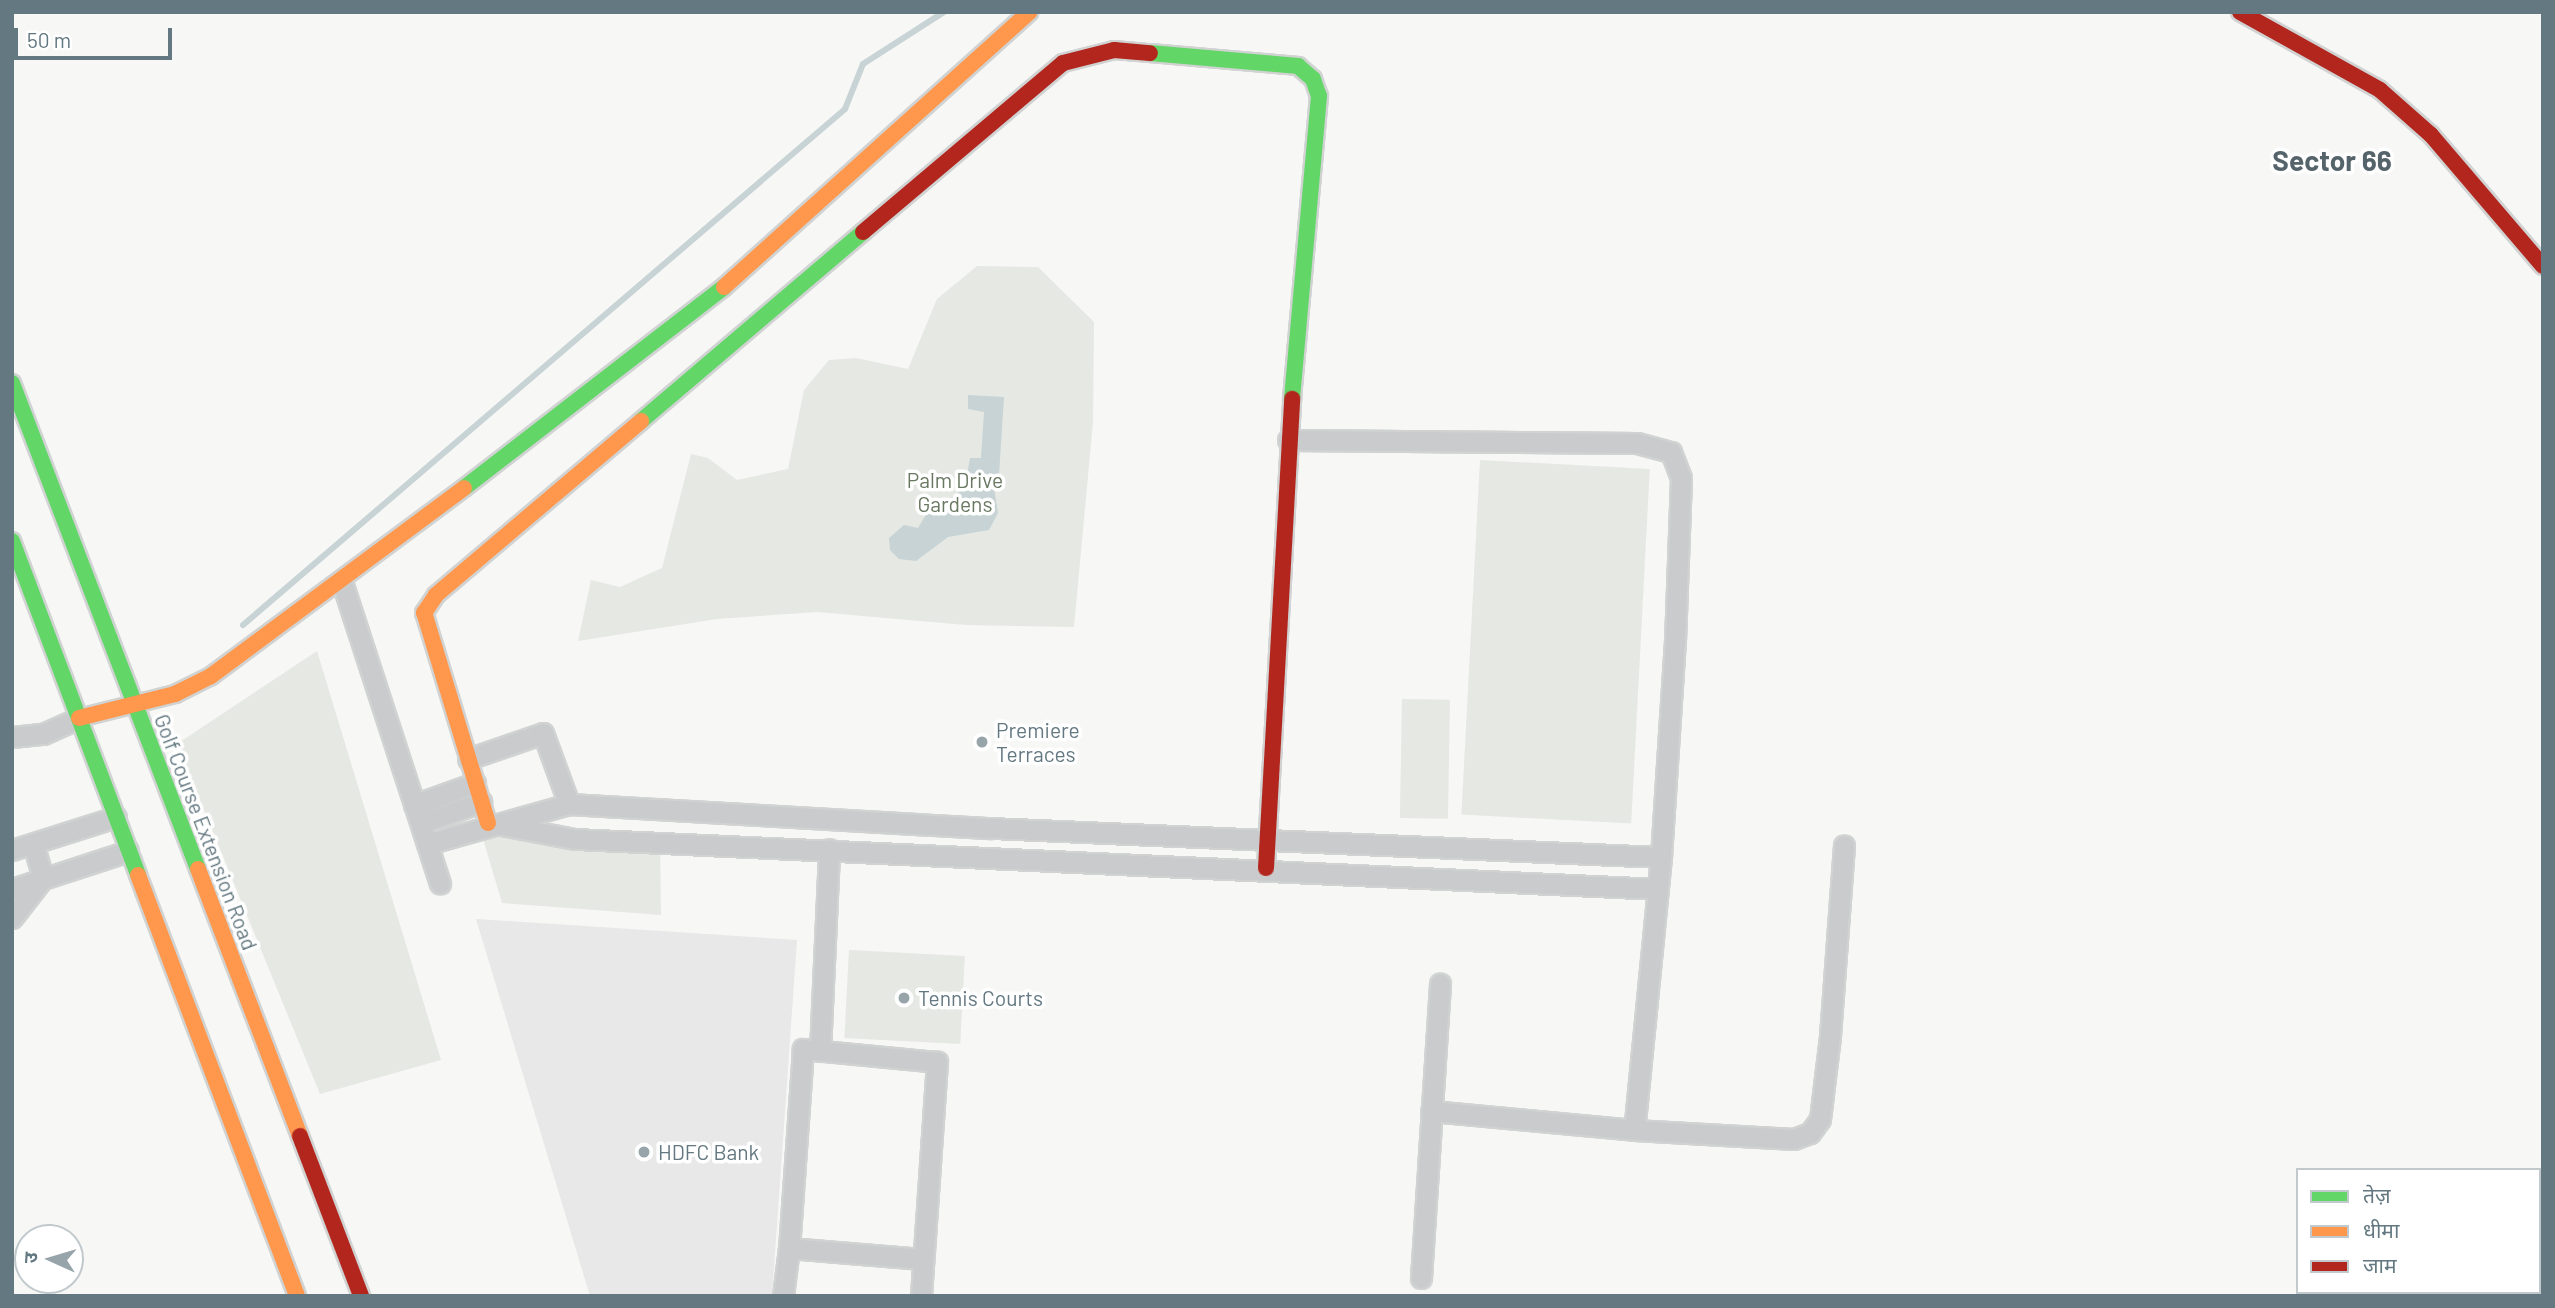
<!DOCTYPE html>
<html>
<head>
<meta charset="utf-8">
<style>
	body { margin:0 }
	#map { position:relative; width:2555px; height:1308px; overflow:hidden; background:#f7f7f6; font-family:Barlow,"Noto Sans Devanagari",sans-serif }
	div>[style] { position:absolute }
	.built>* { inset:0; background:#e7e8e7 }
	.green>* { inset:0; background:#e6e8e3; transform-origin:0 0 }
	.water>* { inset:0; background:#c7d3d4 }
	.stream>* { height:6px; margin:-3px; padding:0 3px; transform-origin:3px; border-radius:3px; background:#c7d3d4 }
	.roads { filter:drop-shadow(2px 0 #d1d3d3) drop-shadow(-2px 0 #d1d3d3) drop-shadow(0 2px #d1d3d3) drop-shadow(0 -2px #d1d3d3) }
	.street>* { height:19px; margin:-9.5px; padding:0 9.5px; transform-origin:9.5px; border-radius:9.5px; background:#c9cbcc }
	.fast>* { height:16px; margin:-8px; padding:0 8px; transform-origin:8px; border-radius:8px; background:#63d668 }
	.slow>* { height:16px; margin:-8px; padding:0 8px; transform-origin:8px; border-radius:8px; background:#ff974d }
	.jam>* { height:16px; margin:-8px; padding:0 8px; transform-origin:8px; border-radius:8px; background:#b3261e }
	.dots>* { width:19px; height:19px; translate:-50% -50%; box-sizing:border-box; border:4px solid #fff; border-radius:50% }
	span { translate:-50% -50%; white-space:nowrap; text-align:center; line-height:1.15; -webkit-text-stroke:7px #fff; paint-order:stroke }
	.park-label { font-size:21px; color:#697861 }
	.poi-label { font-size:21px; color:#637880 }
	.left { translate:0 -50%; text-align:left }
	.street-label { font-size:21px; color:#637880 }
	.district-label { font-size:28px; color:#55646b; font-weight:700 }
	.frame { position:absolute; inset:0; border:14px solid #637880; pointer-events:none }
	.legend { position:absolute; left:2296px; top:1168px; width:245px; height:126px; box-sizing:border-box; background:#fff; border:2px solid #c1c9cc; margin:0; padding:9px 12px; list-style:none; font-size:21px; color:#637880 }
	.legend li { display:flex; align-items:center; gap:14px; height:35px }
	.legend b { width:35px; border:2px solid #c1c9cc }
	.north { position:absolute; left:14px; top:1224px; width:70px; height:70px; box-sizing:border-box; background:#fff; border:2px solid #c1c9cc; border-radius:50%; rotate:274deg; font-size:19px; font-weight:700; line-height:28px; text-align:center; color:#637880 }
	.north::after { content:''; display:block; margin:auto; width:24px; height:32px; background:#97a4a9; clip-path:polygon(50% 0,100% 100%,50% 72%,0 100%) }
	.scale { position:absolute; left:14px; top:28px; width:158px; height:32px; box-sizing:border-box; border:4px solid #637880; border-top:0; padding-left:9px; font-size:21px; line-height:24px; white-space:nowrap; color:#637880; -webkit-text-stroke:5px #fff; paint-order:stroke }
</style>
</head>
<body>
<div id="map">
	<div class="built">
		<div style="clip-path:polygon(476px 919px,797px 940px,772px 1296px,590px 1296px)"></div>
	</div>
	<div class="green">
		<div style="clip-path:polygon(977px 266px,1038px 267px,1094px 322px,1093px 422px,1074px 627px,966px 625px,817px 612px,717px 619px,578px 641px,591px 580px,620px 587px,662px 568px,691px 454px,708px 458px,737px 480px,788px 469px,804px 390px,829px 360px,856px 358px,908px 369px,937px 299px)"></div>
		<div style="left:1480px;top:460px;width:170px;height:355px;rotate:3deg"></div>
		<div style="clip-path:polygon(317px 651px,441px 1060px,320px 1094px,177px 744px)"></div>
		<div style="left:1402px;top:699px;width:48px;height:119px;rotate:1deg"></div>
		<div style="clip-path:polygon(481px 832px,660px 839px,661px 915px,502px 903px)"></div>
		<div style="left:849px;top:950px;width:116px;height:88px;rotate:3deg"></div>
	</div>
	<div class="water">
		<div style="clip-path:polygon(968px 395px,1004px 397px,999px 475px,994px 488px,998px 513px,989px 530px,948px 537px,916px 561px,899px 559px,890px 550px,889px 538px,904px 525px,918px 528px,930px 508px,942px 500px,952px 500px,959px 492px,960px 480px,967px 476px,970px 458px,981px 458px,984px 412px,968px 409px)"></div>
	</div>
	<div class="stream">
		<div style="left:243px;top:625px;width:793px;rotate:-40.6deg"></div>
		<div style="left:845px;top:109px;width:48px;rotate:-68.2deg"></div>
		<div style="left:863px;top:64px;width:96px;rotate:-32.7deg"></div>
	</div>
	<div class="roads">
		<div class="street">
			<div style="left:1288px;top:440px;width:349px;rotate:0.5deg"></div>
			<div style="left:1637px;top:443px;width:35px;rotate:15deg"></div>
			<div style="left:1671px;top:452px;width:28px;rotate:69deg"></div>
			<div style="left:1681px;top:478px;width:162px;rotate:92.1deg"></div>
			<div style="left:1675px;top:640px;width:217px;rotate:93.7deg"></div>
			<div style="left:1661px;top:857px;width:274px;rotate:95.6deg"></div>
			<div style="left:342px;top:582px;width:317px;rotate:72deg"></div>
			<div style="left:12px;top:737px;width:31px;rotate:-6deg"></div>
			<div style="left:43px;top:734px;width:39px;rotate:-24deg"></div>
			<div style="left:468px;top:759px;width:79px;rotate:-19.1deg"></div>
			<div style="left:543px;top:733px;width:76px;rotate:69.9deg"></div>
			<div style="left:414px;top:805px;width:65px;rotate:-19.8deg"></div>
			<div style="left:421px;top:823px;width:64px;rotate:-19.3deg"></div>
			<div style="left:496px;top:824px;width:80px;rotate:10.8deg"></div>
			<div style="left:575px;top:839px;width:1084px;rotate:2.64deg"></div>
			<div style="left:427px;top:844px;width:148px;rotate:-15.7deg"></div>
			<div style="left:569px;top:804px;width:423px;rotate:3.3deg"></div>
			<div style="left:991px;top:828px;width:671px;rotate:2.48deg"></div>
			<div style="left:12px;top:850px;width:109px;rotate:-17.6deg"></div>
			<div style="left:12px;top:889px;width:122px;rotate:-18.1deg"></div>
			<div style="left:12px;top:918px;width:51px;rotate:-52.2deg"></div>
			<div style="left:43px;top:878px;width:35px;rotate:-106deg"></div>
			<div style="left:820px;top:1051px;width:202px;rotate:-87.4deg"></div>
			<div style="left:1431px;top:1111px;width:204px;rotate:5.3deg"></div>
			<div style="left:1634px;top:1130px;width:160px;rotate:3.2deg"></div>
			<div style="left:1794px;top:1139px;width:17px;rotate:-21deg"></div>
			<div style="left:1810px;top:1133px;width:17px;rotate:-54deg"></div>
			<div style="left:1820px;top:1119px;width:84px;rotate:-83.1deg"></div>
			<div style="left:1830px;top:1036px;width:191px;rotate:-85.8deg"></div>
			<div style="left:1421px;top:1278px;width:295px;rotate:-86.3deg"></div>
			<div style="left:783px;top:1296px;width:48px;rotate:-82.9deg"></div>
			<div style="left:921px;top:1296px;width:235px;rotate:-86.1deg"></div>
			<div style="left:937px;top:1062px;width:135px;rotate:-174.5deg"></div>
			<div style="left:803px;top:1049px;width:199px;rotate:94deg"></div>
			<div style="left:789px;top:1248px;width:133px;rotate:4.7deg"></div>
		</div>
		<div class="fast">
			<div style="left:1150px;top:53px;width:149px;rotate:5deg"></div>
			<div style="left:1298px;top:66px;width:20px;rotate:41deg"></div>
			<div style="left:1313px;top:79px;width:18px;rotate:71deg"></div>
			<div style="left:1319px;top:96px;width:304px;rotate:95.1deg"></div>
			<div style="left:12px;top:383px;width:520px;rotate:69.06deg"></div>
			<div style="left:641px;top:421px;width:292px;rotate:-40.4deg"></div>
			<div style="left:464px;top:488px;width:329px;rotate:-37.7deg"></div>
			<div style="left:12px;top:541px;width:357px;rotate:69.3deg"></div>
		</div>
		<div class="slow">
			<div style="left:724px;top:287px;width:411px;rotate:-42deg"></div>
			<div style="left:79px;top:718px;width:99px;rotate:-14deg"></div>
			<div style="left:175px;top:694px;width:40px;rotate:-26.6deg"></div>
			<div style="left:211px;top:676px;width:315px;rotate:-36.6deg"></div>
			<div style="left:488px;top:823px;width:220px;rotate:-106.9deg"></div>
			<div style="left:424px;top:613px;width:22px;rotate:-56deg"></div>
			<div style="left:436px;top:595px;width:269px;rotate:-40.3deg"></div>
			<div style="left:198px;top:869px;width:286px;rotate:69.1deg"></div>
			<div style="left:138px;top:875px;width:450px;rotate:69.3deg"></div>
		</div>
		<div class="jam">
			<div style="left:2240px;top:12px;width:160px;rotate:29.1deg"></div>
			<div style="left:2380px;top:90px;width:68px;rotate:41.4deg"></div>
			<div style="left:2431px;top:135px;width:172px;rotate:49.5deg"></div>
			<div style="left:863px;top:232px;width:262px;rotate:-40.2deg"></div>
			<div style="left:1063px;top:63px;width:53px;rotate:-14.3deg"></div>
			<div style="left:1114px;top:50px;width:36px;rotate:5deg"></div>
			<div style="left:1266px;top:868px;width:470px;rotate:-86.8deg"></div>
			<div style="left:300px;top:1136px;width:171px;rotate:69.1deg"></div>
		</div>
	</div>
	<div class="dots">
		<div style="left:982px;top:742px;background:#97a4a9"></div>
		<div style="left:904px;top:998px;background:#97a4a9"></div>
		<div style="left:644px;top:1152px;background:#97a4a9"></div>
	</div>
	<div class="park-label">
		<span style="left:955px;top:492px">Palm Drive<br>Gardens</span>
	</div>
	<div class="poi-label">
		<span class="left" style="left:996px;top:742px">Premiere<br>Terraces</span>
		<span class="left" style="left:918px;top:998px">Tennis Courts</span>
		<span class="left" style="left:658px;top:1152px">HDFC Bank</span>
	</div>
	<div class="street-label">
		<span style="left:206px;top:832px;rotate:69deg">Golf Course Extension Road</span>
	</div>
	<div class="district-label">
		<span style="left:2332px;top:160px">Sector 66</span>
	</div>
	<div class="frame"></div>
	<ul class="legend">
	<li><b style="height:9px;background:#63d668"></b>तेज़</li>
	<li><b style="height:9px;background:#ff974d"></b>धीमा</li>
	<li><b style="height:9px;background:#b3261e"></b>जाम</li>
	</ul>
	<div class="north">उ</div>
	<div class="scale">50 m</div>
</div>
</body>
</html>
